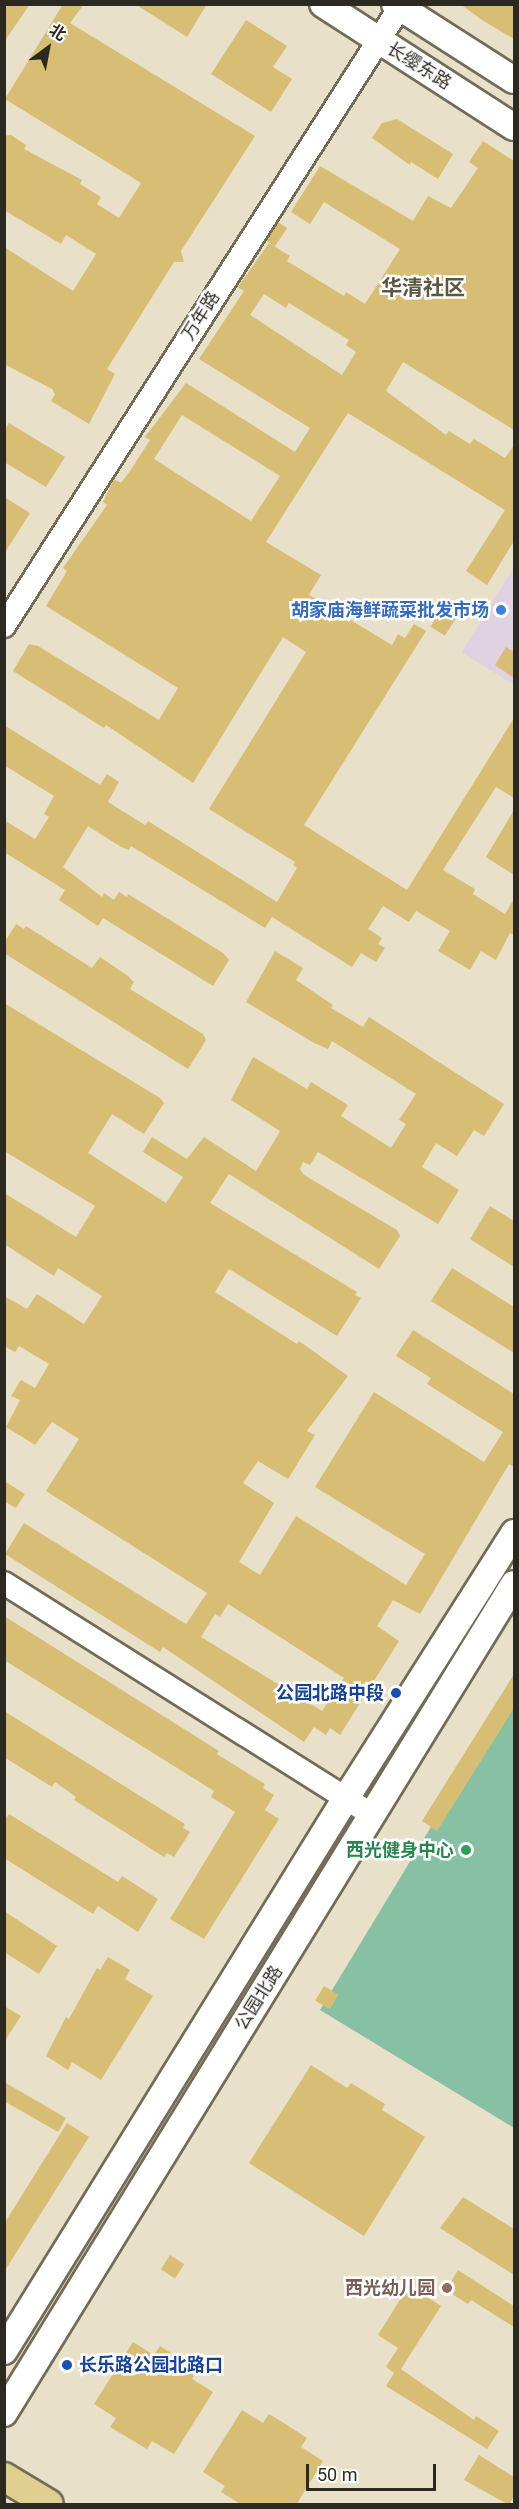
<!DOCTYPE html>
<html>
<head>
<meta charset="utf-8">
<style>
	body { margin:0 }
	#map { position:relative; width:519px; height:2509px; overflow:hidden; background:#e8e0c9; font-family:Roboto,"Noto Sans SC",sans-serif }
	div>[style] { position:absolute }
	.commercial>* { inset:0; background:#e0d1e3 }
	.green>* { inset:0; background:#88c0a3 }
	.building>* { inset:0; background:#d7be74; transform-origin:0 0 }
	.roads { filter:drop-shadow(2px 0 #726b56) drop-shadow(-2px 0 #726b56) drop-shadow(0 2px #726b56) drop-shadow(0 -2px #726b56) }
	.tertiary>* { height:22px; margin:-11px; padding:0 11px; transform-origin:11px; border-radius:11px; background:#fff }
	.secondary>* { height:26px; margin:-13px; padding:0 13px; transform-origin:13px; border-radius:13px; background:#fff }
	.primary>* { height:28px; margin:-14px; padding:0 14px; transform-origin:14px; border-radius:14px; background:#dfcf90 }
	.dots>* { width:16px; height:16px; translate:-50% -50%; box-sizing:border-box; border:3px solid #fff; border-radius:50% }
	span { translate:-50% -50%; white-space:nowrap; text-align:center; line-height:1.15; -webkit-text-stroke:5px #fff; paint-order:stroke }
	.street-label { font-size:18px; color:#2c2920 }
	.shop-label { font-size:18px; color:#366cbe; font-weight:700 }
	.right { translate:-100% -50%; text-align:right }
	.transit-label { font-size:18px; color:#164399; font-weight:700 }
	.left { translate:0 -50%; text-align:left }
	.leisure-label { font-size:18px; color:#27864d; font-weight:700 }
	.education-label { font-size:18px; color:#785e54; font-weight:700 }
	.quarter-label { font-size:21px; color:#5d5642; font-weight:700 }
	.frame { position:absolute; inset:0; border:6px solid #2c2920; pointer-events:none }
	.north { position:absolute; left:18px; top:18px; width:60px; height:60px; -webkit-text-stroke:4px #fff; paint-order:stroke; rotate:32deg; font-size:16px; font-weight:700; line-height:24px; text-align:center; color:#2c2920 }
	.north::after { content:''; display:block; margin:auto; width:21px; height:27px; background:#2c2920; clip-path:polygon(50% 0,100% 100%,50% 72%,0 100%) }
	.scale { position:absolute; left:306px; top:2464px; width:130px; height:27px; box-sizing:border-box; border:3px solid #2c2920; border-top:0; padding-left:8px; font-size:18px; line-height:21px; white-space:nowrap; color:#2c2920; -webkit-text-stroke:4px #fff; paint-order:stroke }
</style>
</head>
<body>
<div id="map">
	<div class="commercial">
		<div style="clip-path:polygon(514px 567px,514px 685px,462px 652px)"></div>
	</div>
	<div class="green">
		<div style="clip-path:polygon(514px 1690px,514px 2128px,320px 2010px)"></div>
	</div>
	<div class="building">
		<div style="clip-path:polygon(4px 4px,30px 4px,4px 42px)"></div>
		<div style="clip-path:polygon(63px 4px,84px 4px,70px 23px,255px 136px,181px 251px,184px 262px,174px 262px,107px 369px,115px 374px,89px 424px,51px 401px,55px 394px,52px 389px,4px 364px,4px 247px,73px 291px,96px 254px,66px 235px,61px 244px,4px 210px,4px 136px,11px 135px,26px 145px,24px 149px,82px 180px,80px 184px,101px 197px,97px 204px,119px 218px,141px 183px,5px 99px)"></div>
		<div style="clip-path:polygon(135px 4px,207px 4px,187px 37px)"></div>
		<div style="clip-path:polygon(460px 4px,514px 4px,514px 39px,482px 20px)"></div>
		<div style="clip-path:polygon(246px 20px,287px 46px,273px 67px,292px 79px,271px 112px,211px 74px)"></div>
		<div style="clip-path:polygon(397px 119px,453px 154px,438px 179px,411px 162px,410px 165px,372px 138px,382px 123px)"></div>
		<div style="clip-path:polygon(evenodd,483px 141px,514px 161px,514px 430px,403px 362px,386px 391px,446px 435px,449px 431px,470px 444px,474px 439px,505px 458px,514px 445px,514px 541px,487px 585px,466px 571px,505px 510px,348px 413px,266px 542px,321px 575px,309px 595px,392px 645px,398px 634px,405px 638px,414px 624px,426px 631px,304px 825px,407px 890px,514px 718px,514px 798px,496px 787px,443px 870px,475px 889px,473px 894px,505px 914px,514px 899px,514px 935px,510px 933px,496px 960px,481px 951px,470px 970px,438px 951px,450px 931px,416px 911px,409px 922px,383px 906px,368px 929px,382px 938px,378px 944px,385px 948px,376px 962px,361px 953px,352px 967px,272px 917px,265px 928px,131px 846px,129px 850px,121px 847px,88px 826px,63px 867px,102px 897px,104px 893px,114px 900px,119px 892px,127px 897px,128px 894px,223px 953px,229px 960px,213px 986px,103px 918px,98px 926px,59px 900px,65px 890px,4px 852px,4px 820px,35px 839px,49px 817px,44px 814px,54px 796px,4px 765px,4px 725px,100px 785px,107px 774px,119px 782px,108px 802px,145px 825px,148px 821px,277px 902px,297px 868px,293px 865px,295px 862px,209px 809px,306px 652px,283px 637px,193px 783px,106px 725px,104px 728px,13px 671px,29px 644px,38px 646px,159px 720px,178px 688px,46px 606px,67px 571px,63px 568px,107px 505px,103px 502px,114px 479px,121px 483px,130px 471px,150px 440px,145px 437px,186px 383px,295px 452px,310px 428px,199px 359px,244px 291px,238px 287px,269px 243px,290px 256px,287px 261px,344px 296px,346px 292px,365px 304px,400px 249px,324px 202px,310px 224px,291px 212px,320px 166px,413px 221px,428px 196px,451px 208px,478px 168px,469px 162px,483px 141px,264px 294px,286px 308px,289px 303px,349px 340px,346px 345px,356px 352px,342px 375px,250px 315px,264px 294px,483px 141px,182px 415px,280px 476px,251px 521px,154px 459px,182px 415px)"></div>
		<div style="left:278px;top:222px;width:11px;height:22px;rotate:34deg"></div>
		<div style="clip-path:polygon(9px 423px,65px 457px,46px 487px,4px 462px,4px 431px)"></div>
		<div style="clip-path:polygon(4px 497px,30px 513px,4px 554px)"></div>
		<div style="left:449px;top:598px;width:17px;height:34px;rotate:33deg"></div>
		<div style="clip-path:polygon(506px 647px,514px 652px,514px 678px,495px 665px)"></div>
		<div style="clip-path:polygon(514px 810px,514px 875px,486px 857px)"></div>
		<div style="clip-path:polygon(16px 924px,24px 929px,26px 926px,92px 968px,100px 957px,128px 976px,134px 982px,130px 989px,203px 1034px,206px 1040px,188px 1069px,4px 953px,4px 943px)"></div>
		<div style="clip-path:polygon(evenodd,275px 951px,303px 968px,296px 980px,333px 1005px,331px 1008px,363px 1027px,369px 1017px,504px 1104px,484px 1136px,474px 1130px,457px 1156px,436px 1143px,422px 1167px,459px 1190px,438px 1224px,318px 1152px,310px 1165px,303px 1162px,300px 1169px,304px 1175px,397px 1230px,400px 1236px,379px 1269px,229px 1174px,210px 1203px,357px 1292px,355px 1295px,361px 1298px,337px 1336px,229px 1269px,215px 1292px,297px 1344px,299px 1341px,348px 1376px,307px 1431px,315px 1435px,288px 1479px,258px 1461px,243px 1483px,274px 1503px,239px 1562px,260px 1575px,296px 1516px,406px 1585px,425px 1554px,315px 1487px,374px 1392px,484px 1462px,503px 1432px,427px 1384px,431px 1378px,396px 1356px,413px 1330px,514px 1394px,514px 1467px,509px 1464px,420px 1614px,393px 1600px,377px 1626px,399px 1641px,340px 1735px,330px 1728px,326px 1735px,314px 1727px,304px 1742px,163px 1647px,160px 1652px,5px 1554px,24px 1523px,186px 1624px,207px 1593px,46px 1491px,79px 1439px,52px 1422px,35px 1445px,6px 1427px,20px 1400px,11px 1396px,21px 1380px,35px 1388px,49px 1364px,19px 1346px,15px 1352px,4px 1346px,4px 1296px,27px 1309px,37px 1294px,84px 1324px,102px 1296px,58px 1268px,54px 1276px,4px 1244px,4px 1193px,76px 1237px,95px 1206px,4px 1151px,4px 1003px,160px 1098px,164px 1103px,144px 1134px,112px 1114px,88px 1153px,166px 1203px,183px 1177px,143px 1152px,152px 1137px,187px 1159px,204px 1137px,256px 1171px,278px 1135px,280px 1131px,231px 1100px,253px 1057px,307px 1089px,311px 1082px,348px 1105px,341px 1116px,391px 1148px,406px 1124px,399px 1120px,416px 1094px,332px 1041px,328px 1049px,314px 1043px,246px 1002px,275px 951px,228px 1604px,344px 1678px,322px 1711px,201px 1637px,215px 1614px,220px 1617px,228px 1604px)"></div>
		<div style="clip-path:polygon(490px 1206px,514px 1221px,514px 1267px,470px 1239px)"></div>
		<div style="clip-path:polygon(452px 1268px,514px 1307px,514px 1353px,431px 1301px)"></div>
		<div style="clip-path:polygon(4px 1481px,25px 1494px,16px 1508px,4px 1501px)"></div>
		<div style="clip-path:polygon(4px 1616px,219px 1751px,217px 1754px,265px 1784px,263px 1788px,274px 1795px,265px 1810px,279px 1819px,204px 1939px,170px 1919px,235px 1812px,211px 1797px,214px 1791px,4px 1660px)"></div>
		<div style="clip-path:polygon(514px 1674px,514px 1708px,437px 1831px,422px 1821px)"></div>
		<div style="clip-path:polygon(4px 1711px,185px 1824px,183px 1828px,190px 1832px,174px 1857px,167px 1853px,164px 1857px,74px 1800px,76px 1797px,55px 1782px,52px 1787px,4px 1757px)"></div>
		<div style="clip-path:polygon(9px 1814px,118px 1882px,122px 1876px,158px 1899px,138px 1932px,98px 1906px,93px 1914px,4px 1858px,4px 1821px)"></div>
		<div style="clip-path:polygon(4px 1911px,57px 1946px,39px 1974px,4px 1952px)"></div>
		<div style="clip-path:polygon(108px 1957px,130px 1970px,125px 1979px,153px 1996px,101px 2080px,72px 2062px,68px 2070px,46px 2056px,66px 2017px,69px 2019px,97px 1968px,100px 1970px)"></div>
		<div style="left:324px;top:1986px;width:17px;height:17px;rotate:31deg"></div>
		<div style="clip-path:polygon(4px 2006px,21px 2016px,4px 2042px)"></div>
		<div style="clip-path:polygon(311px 2065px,347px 2088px,351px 2083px,385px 2104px,382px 2110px,425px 2137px,364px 2236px,249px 2163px)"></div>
		<div style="clip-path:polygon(4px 2082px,66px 2118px,58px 2132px,4px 2101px)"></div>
		<div style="clip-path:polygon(67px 2123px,89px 2137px,4px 2272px,4px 2224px)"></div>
		<div style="clip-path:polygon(463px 2197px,514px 2229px,514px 2275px,440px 2228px)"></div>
		<div style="left:170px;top:2255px;width:17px;height:17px;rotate:33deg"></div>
		<div style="clip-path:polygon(458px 2270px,514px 2306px,514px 2327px,471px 2300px,468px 2304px,446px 2290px)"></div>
		<div style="clip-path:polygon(409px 2285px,441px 2306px,401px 2369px,474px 2420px,476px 2416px,499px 2431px,487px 2449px,386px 2386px,394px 2373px,386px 2367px,398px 2348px,378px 2335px)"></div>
		<div style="clip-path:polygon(133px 2342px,154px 2355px,160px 2346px,182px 2360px,198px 2370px,192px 2379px,213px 2392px,174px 2454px,152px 2441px,147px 2449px,110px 2427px,116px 2418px,94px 2404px)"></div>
		<div style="clip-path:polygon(242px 2410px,263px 2423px,269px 2414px,287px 2425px,307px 2438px,301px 2447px,323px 2461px,296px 2505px,242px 2505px,221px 2492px,225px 2486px,203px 2472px)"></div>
		<div style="clip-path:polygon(479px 2455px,514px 2477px,514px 2496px,509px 2505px,464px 2480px)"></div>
	</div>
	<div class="roads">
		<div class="tertiary">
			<div style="left:4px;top:626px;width:738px;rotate:-57.39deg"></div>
			<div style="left:4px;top:1583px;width:435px;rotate:32.2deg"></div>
		</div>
		<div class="secondary">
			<div style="left:323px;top:4px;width:227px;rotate:32.8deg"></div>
			<div style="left:395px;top:4px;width:141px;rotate:32.6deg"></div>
			<div style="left:4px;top:2351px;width:650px;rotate:-58.27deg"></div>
			<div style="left:346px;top:1798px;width:314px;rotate:-57.6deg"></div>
			<div style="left:4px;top:2413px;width:973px;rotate:-58.4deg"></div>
		</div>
		<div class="primary">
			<div style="left:4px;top:2477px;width:52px;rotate:31deg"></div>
		</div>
	</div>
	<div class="dots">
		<div style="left:501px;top:610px;background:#3f7fe0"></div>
		<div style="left:396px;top:1693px;background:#1a4fb4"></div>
		<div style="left:466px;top:1850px;background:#2e9e5b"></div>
		<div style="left:447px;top:2288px;background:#8d6e63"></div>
		<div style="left:67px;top:2365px;background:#1a4fb4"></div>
	</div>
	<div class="street-label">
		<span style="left:419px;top:66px;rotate:32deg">长缨东路</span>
		<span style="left:201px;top:316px;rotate:-58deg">万年路</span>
		<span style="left:259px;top:1998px;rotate:-58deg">公园北路</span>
	</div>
	<div class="shop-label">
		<span class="right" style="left:489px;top:610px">胡家庙海鲜蔬菜批发市场</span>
	</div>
	<div class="transit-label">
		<span class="right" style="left:384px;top:1693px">公园北路中段</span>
		<span class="left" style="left:79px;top:2365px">长乐路公园北路口</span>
	</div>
	<div class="leisure-label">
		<span class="right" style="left:454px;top:1850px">西光健身中心</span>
	</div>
	<div class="education-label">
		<span class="right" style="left:435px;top:2288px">西光幼儿园</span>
	</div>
	<div class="quarter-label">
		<span style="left:423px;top:288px">华清社区</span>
	</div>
	<div class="frame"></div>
	<div class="north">北</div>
	<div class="scale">50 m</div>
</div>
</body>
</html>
